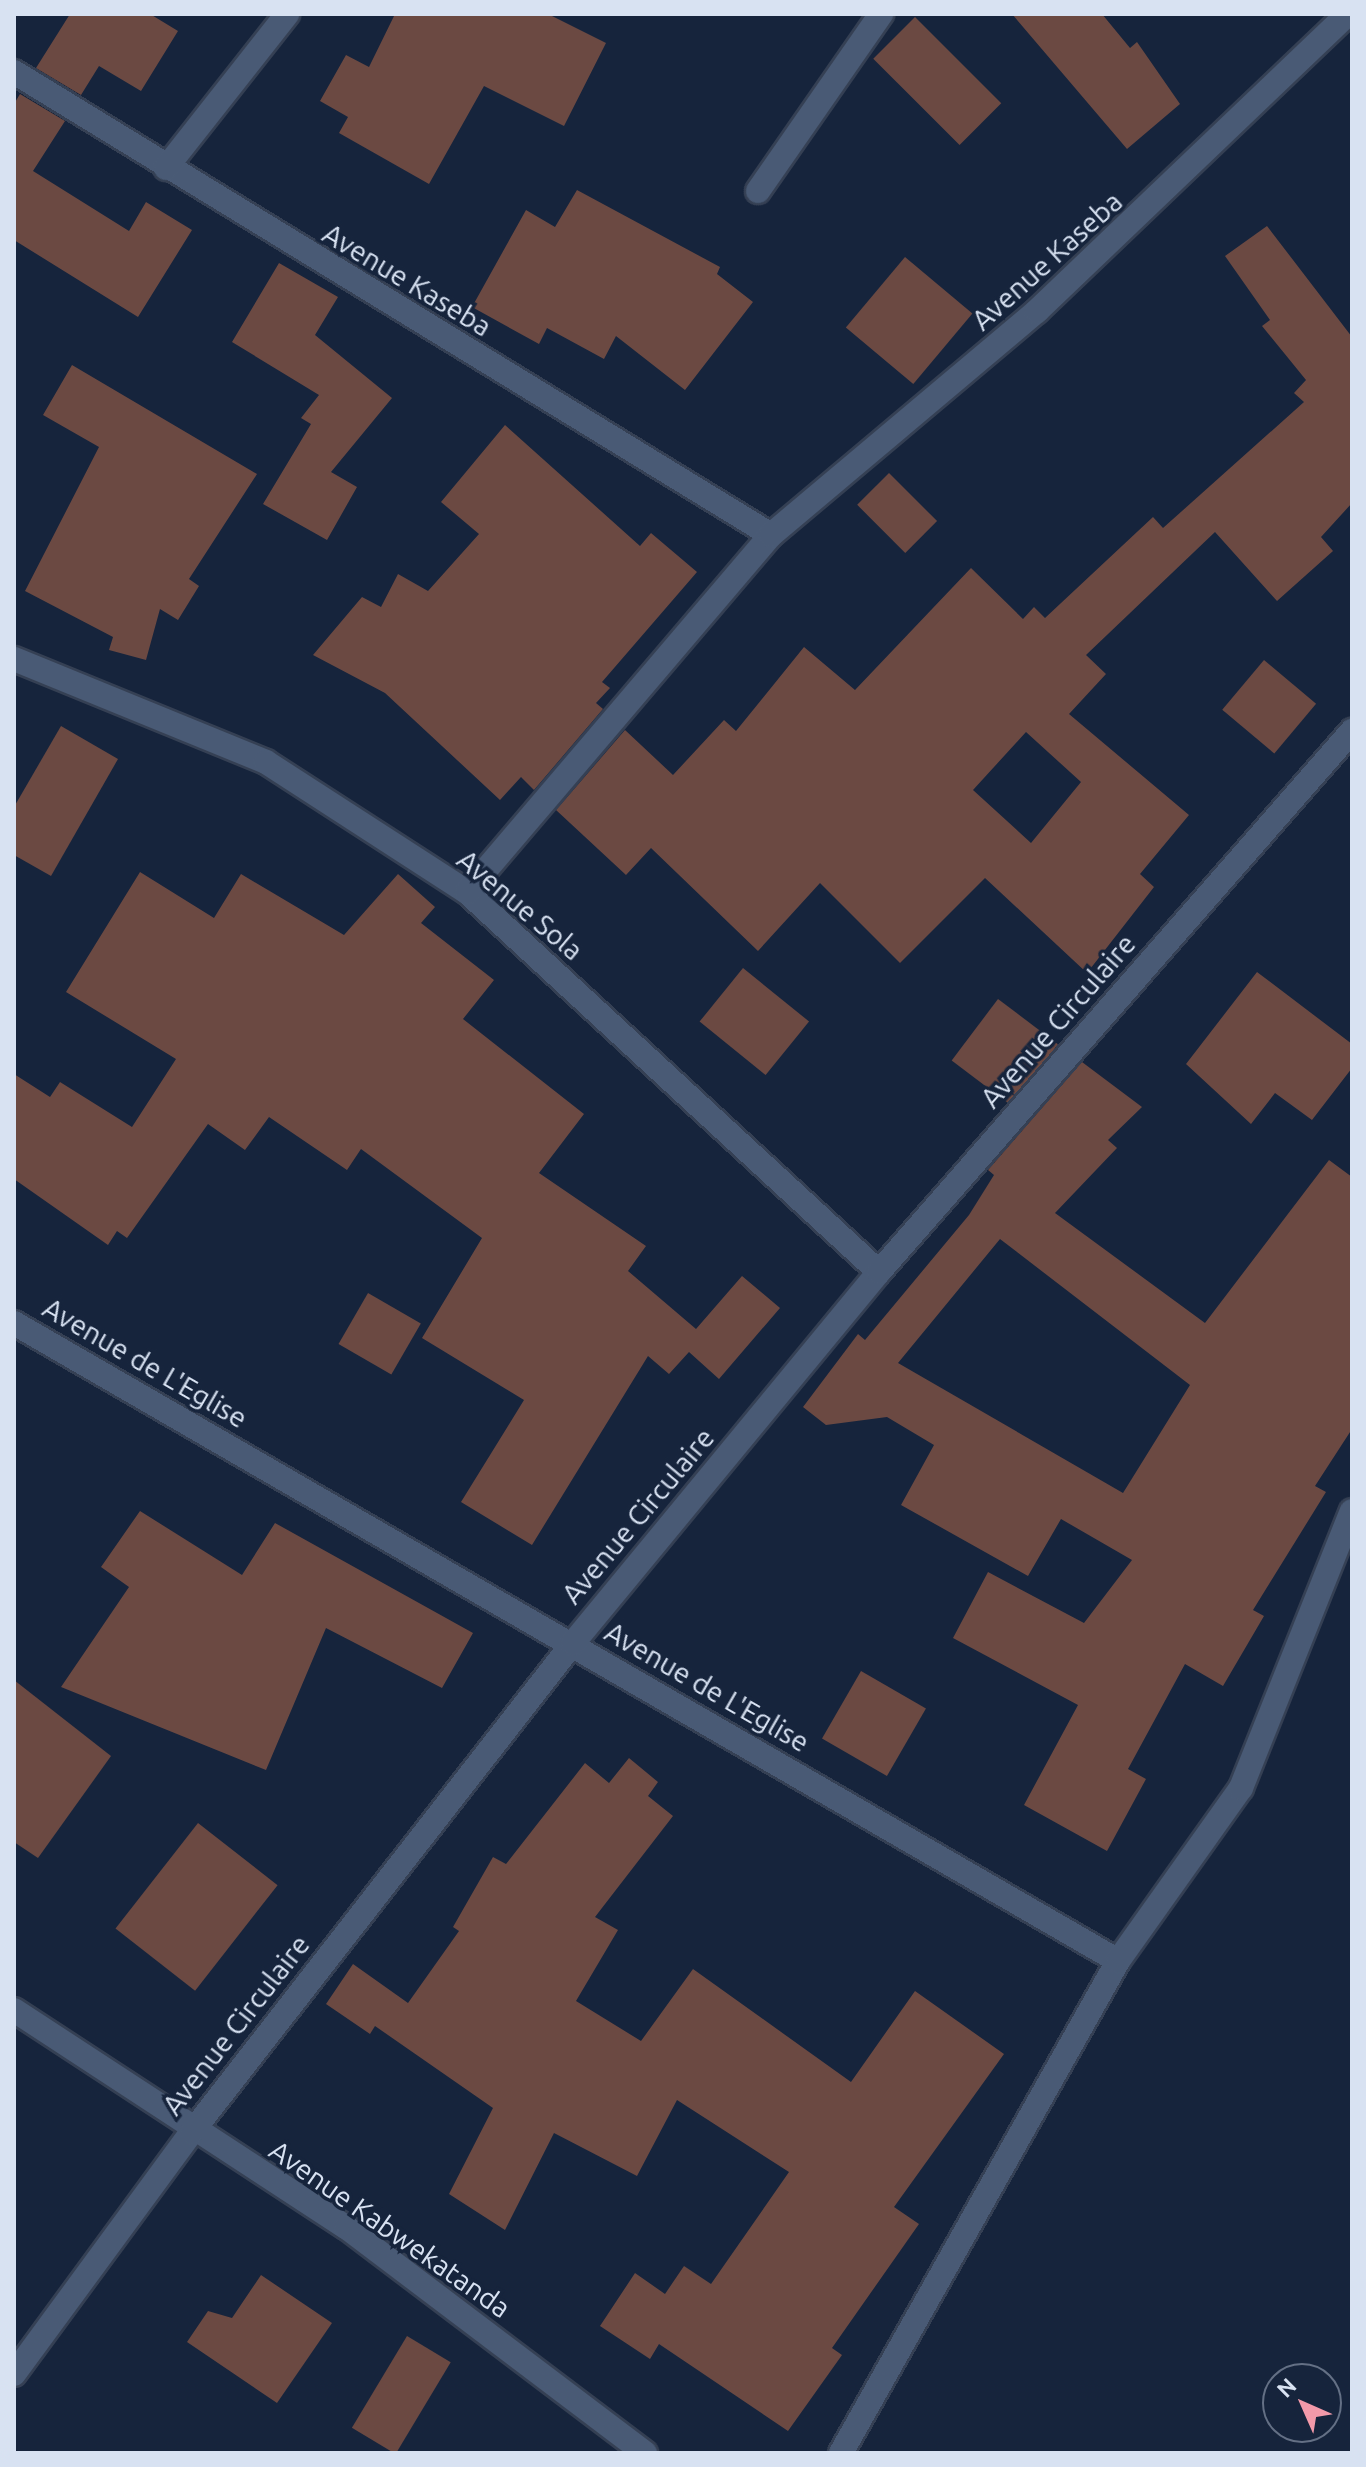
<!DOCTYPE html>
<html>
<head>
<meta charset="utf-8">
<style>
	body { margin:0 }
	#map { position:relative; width:1366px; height:2467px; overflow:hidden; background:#16243c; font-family:Ubuntu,sans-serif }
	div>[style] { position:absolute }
	.building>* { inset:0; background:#6b4942; transform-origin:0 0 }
	.roads { filter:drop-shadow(2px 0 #354054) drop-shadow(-2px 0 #354054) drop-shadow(0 2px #354054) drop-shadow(0 -2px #354054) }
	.street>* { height:24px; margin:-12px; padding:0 12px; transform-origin:12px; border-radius:12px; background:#495a75 }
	span { translate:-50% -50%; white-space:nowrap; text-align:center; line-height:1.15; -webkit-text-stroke:7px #16243c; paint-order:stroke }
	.street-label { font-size:28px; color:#d8e2f2 }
	.frame { position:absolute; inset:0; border:16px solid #d8e2f2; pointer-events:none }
	.north { position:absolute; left:1262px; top:2363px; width:80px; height:80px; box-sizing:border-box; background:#16243c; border:2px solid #647085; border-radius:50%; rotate:315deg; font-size:22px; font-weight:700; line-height:32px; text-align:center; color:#d8e2f2 }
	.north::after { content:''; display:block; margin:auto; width:28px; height:36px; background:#f39aaa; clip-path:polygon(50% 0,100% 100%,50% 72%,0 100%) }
</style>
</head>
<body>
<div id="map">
	<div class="building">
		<div style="clip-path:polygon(70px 14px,150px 14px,178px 31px,141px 91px,99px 66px,81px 95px,36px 68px)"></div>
		<div style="clip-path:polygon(395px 14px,548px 14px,606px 43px,564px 126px,484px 86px,429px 184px,339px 133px,348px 117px,320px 101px,346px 55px,369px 67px)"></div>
		<div style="clip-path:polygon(1012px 14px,1102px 14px,1130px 48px,1137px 42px,1180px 104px,1127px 149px)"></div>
		<div style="left:915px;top:17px;width:122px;height:59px;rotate:45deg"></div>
		<div style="clip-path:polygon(20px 94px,65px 121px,33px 171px,129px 231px,146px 202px,192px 230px,138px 317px,14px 240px,14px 104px)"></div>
		<div style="clip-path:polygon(577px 190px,720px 267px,717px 274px,753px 302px,685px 390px,616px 336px,604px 359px,547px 328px,539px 344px,472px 307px,526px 210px,555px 227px)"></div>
		<div style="clip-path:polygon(evenodd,1267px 226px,1352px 337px,1352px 503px,1321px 537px,1333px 551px,1277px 601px,1215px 532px,1086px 655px,1106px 674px,1069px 714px,1189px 815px,1140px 874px,1154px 887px,1087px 973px,985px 878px,900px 963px,820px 883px,758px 951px,651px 848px,626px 875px,556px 810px,625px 730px,673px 775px,724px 720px,736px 731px,804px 647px,855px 690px,971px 568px,1023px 619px,1034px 607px,1045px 618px,1153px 517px,1163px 528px,1304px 402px,1294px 393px,1306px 380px,1262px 326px,1270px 320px,1225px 256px,1267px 226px,1026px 732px,1081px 782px,1031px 843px,973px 790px,1026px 732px)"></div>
		<div style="left:905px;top:257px;width:88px;height:92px;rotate:40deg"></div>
		<div style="clip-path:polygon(279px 263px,338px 297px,315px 335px,392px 398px,331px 472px,357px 487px,327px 540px,263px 504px,311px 424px,301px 418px,319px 395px,232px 342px)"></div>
		<div style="clip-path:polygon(72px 365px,257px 474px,189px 579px,199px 586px,178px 620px,160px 609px,146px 660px,109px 650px,113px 637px,25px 591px,99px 447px,43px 415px)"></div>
		<div style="clip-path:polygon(505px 425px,640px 546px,651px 533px,697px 572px,602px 682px,610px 688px,596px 703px,603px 709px,534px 790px,521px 777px,500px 800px,385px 693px,313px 655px,362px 597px,381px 607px,398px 574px,428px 591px,479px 534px,441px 502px)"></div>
		<div style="left:889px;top:473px;width:68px;height:45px;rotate:45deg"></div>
		<div style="left:1264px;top:660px;width:68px;height:65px;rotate:40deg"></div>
		<div style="clip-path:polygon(61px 726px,118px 759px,51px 876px,14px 855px,14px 807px)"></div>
		<div style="clip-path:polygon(140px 872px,214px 918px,241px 874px,344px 935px,398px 874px,435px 907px,421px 923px,494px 980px,463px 1019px,584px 1114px,539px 1173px,646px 1246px,628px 1271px,696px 1329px,742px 1276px,780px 1308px,719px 1379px,689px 1352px,669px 1374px,648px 1356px,532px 1545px,461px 1502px,524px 1400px,422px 1338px,482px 1238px,361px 1149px,347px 1170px,269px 1117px,245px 1150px,208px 1124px,127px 1238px,117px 1231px,108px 1245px,14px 1179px,14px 1074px,50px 1097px,60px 1082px,132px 1127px,176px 1059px,66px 992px)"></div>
		<div style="left:743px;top:968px;width:85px;height:69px;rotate:39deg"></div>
		<div style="clip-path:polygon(1257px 972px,1352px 1044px,1352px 1068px,1312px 1120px,1275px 1093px,1251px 1124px,1186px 1064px)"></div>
		<div style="left:998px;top:999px;width:75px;height:77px;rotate:37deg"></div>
		<div style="clip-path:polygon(evenodd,1082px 1062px,1142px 1107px,1108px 1140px,1117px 1148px,1055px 1213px,1205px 1323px,1329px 1160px,1352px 1177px,1352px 1429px,1315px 1486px,1326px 1492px,1253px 1610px,1264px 1616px,1223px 1686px,1185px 1664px,1128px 1769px,1146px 1779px,1107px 1851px,1024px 1805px,1078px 1705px,953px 1638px,988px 1572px,1084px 1623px,1132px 1560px,1061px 1519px,1028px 1576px,901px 1505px,934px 1445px,887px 1417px,826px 1425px,803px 1407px,858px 1334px,865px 1340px,969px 1215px,994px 1175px,988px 1170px,1082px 1062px,1000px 1239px,1190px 1385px,1123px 1493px,898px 1363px,1000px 1239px)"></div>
		<div style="left:368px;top:1293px;width:61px;height:59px;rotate:30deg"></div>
		<div style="clip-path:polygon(140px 1511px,242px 1575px,275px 1523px,473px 1633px,442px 1688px,326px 1628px,266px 1770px,61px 1687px,129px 1587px,101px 1567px)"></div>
		<div style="left:861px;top:1671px;width:75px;height:78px;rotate:30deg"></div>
		<div style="clip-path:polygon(14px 1680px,111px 1756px,38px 1858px,14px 1842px)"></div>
		<div style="clip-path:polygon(629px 1758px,658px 1782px,648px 1796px,673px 1816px,595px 1917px,618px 1930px,576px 2001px,641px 2041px,693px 1969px,851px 2082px,915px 1991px,1004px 2054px,894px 2207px,919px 2224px,832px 2348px,842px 2355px,788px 2431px,659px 2344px,650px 2359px,600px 2326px,635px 2273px,665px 2294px,684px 2266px,711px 2284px,789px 2172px,677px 2100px,637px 2176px,554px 2133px,505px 2230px,449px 2194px,493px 2108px,375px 2026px,370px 2034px,326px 2004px,353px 1964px,408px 2003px,459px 1931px,453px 1927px,493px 1857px,506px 1864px,585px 1763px,609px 1783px)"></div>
		<div style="left:198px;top:1823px;width:101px;height:134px;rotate:38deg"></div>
		<div style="clip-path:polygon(261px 2275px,332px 2323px,277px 2403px,187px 2342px,208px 2311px,232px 2318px)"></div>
		<div style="left:407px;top:2336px;width:51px;height:107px;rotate:31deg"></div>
	</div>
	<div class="roads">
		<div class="street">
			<div style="left:14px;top:72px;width:887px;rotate:31.45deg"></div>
			<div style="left:166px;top:168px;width:196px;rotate:-51.8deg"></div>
			<div style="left:758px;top:191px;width:216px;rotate:-55.2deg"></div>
			<div style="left:14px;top:659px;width:272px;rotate:22.2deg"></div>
			<div style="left:266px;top:762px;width:239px;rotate:32.9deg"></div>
			<div style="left:467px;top:892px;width:560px;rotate:42.69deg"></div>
			<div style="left:467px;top:892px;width:469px;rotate:-49.6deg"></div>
			<div style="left:771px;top:535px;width:348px;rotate:-40.1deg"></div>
			<div style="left:1037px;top:311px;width:430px;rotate:-43.7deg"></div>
			<div style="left:14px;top:1323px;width:1275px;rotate:30.02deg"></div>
			<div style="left:14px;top:2010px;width:397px;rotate:33.2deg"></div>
			<div style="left:346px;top:2227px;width:375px;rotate:37.1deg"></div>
			<div style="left:14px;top:2374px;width:300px;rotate:-53.7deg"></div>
			<div style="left:192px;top:2132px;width:620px;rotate:-52.08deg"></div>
			<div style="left:573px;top:1643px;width:481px;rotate:-50.5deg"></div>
			<div style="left:879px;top:1272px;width:719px;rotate:-48.84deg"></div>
			<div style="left:841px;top:2453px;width:565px;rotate:-60.62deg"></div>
			<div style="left:1118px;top:1961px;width:212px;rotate:-54.6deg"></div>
			<div style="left:1241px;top:1788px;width:298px;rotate:-68.2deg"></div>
		</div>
	</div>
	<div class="street-label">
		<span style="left:1047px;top:261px;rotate:-42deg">Avenue Kaseba</span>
		<span style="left:407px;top:280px;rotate:31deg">Avenue Kaseba</span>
		<span style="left:520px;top:905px;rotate:40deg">Avenue Sola</span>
		<span style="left:1058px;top:1021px;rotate:-49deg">Avenue Circulaire</span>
		<span style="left:145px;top:1363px;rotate:30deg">Avenue de L'Eglise</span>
		<span style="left:638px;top:1516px;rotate:-50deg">Avenue Circulaire</span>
		<span style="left:707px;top:1687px;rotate:30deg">Avenue de L'Eglise</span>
		<span style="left:236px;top:2025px;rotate:-52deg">Avenue Circulaire</span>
		<span style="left:390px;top:2229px;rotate:35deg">Avenue Kabwekatanda</span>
	</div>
	<div class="frame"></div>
	<div class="north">N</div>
</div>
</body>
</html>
